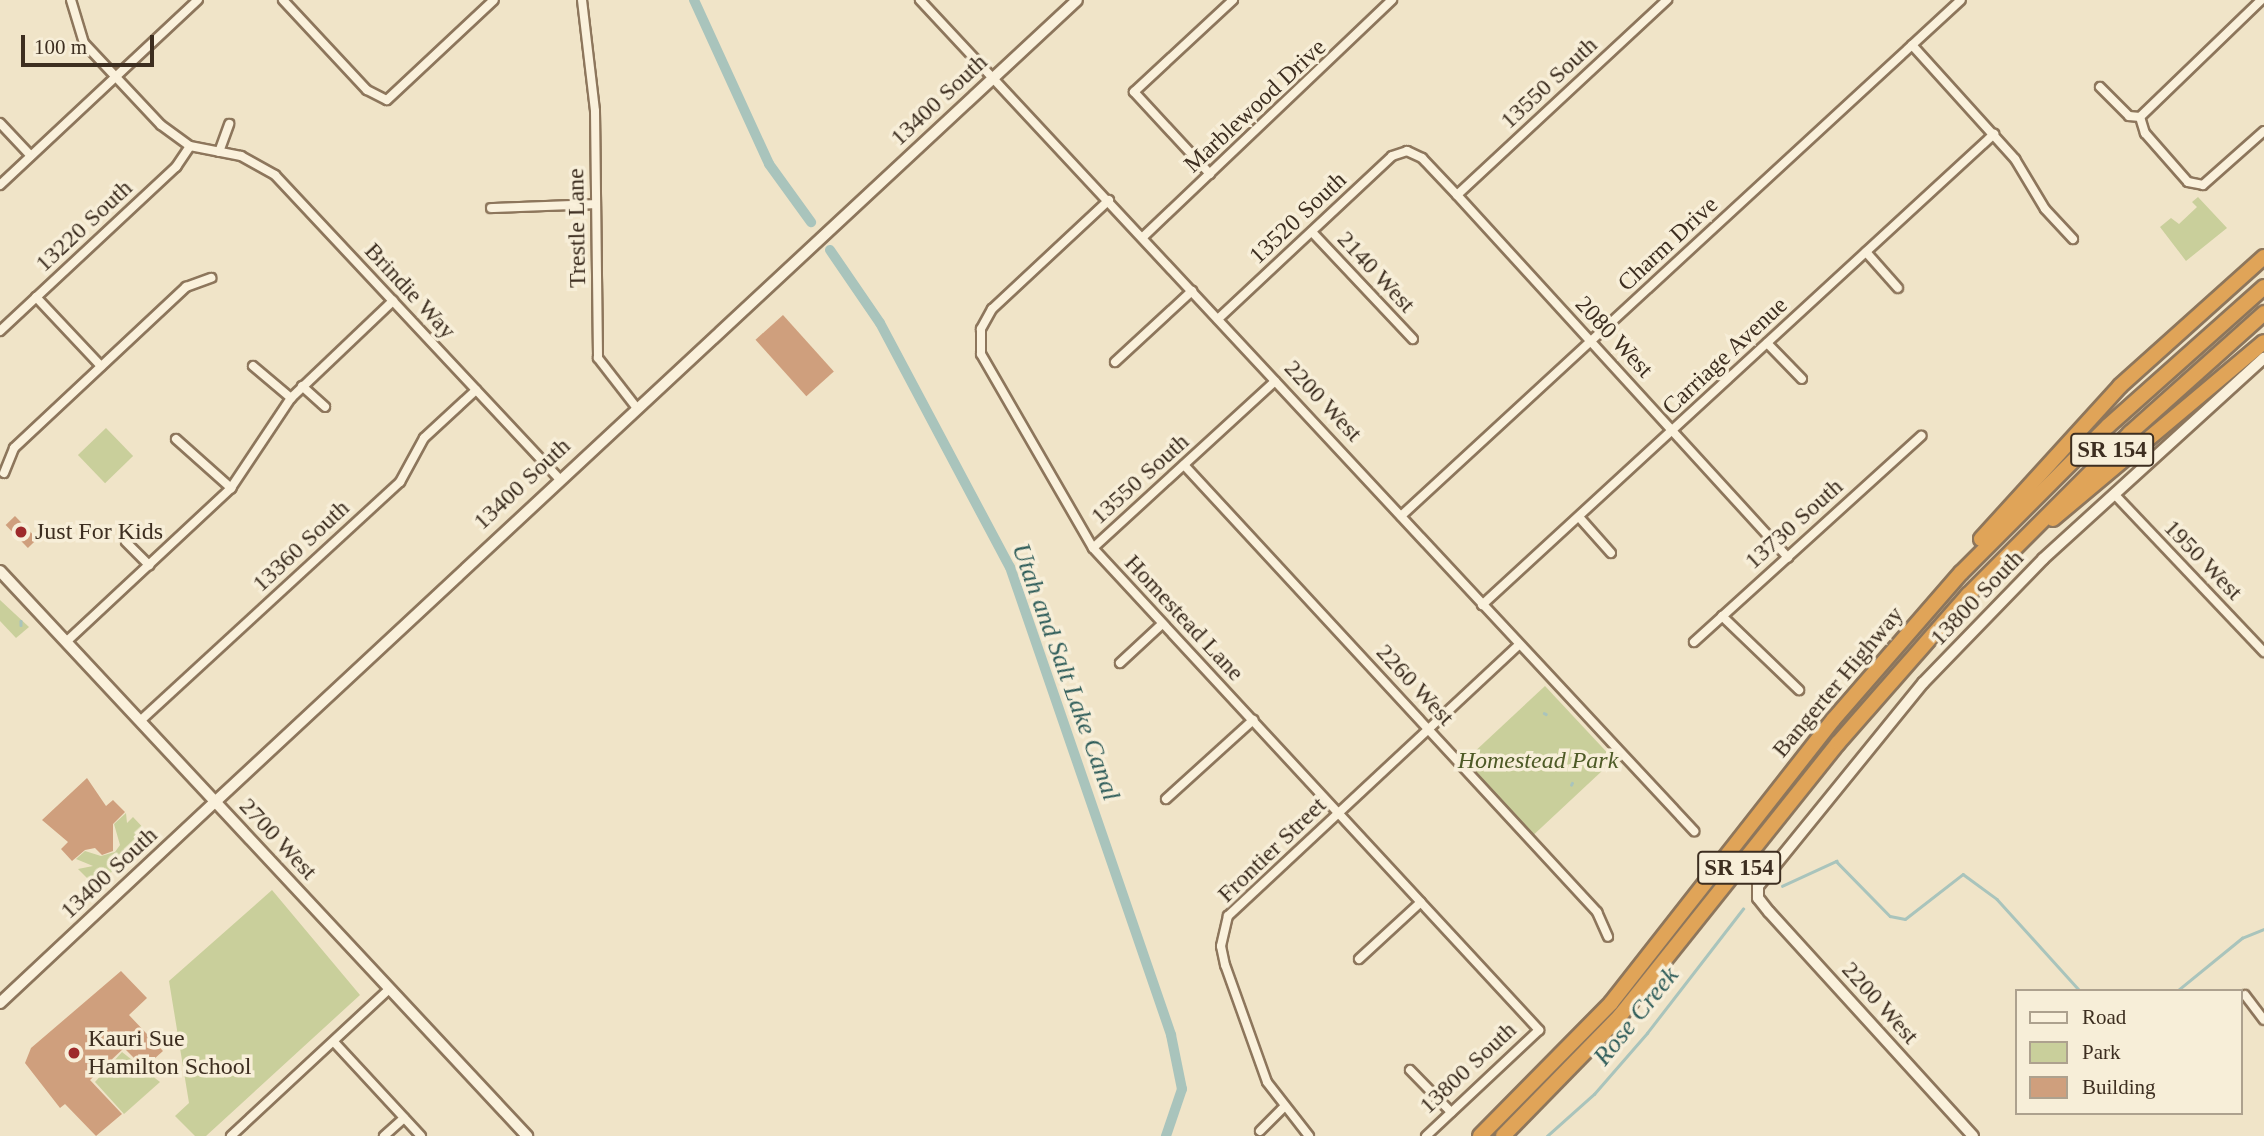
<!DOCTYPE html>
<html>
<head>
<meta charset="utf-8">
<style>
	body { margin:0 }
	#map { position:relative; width:2264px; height:1136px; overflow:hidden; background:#f0e4c8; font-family:"Times New Roman",serif }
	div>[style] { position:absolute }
	.green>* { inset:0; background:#c9cf9b; transform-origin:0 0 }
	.stream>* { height:2.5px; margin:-1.25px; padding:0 1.25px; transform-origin:1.25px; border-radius:1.25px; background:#a9c4bc }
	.canal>* { height:10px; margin:-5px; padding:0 5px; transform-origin:5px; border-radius:5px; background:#a9c4bc }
	.building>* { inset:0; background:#cf9f7d; transform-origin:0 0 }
	.roads { filter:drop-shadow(2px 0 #8d765c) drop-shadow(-2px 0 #8d765c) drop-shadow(0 2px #8d765c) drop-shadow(0 -2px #8d765c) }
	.minor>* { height:8px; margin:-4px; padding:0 4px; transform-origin:4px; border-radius:4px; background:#faf1dc }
	.tertiary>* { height:10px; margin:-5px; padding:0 5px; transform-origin:5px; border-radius:5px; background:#faf1dc }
	.secondary>* { height:10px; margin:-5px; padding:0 5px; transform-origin:5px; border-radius:5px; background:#faf1dc }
	.motorway>* { height:14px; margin:-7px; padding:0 7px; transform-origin:7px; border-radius:7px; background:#e0a458 }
	.dots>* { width:19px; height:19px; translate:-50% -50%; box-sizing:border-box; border:4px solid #f7eed8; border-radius:50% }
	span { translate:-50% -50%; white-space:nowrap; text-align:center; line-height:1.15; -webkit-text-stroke:7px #f7eed8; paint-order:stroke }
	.shield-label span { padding:2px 5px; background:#f7eed8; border:2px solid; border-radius:5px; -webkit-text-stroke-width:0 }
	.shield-label { font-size:23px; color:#3d2e20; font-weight:700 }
	.street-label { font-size:24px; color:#3d2e20 }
	.poi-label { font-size:24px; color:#3d2e20 }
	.left { translate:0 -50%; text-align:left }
	.park-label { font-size:24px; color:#4d5a26; font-style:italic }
	.water-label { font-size:26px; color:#2f5d5a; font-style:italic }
	.legend { position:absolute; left:2015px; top:989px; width:228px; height:126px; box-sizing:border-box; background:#f7eed8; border:2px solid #ada18e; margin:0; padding:9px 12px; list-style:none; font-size:21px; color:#3d2e20 }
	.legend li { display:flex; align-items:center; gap:14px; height:35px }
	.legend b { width:35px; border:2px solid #ada18e }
	.scale { position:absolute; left:21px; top:35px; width:133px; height:32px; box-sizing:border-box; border:4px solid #3d2e20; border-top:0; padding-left:9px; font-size:21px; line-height:24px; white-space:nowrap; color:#3d2e20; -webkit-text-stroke:5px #f7eed8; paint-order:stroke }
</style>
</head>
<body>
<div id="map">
	<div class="green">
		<div style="clip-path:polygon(2198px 197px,2227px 228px,2186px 261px,2160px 227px,2171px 218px,2179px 224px,2197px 207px,2192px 202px)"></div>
		<div style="left:106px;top:428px;width:39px;height:39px;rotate:46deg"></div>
		<div style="clip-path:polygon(0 600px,29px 627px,16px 638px,0 621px)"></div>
		<div style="left:1545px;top:686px;width:101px;height:110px;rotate:47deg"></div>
		<div style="clip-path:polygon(126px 813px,127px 823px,133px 817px,150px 835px,96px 887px,78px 869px,93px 866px,76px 859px,85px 851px,101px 856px,115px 852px,120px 845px,114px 824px)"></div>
		<div style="clip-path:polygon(272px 890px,360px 995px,206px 1136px,195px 1136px,175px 1116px,189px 1103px,169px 981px)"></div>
		<div style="clip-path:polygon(122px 1052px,160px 1082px,124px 1114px,95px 1082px)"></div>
	</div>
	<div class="stream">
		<div style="left:21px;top:621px;width:4px;rotate:90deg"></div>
		<div style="left:1544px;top:713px;width:2px;rotate:27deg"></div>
		<div style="left:1571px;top:785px;width:2px;rotate:-63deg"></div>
		<div style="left:1782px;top:886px;width:60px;rotate:-24.8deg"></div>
		<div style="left:1836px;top:861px;width:77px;rotate:45.5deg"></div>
		<div style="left:1890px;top:916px;width:15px;rotate:11deg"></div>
		<div style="left:1905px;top:919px;width:73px;rotate:-37.8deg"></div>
		<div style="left:1963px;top:874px;width:42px;rotate:36.3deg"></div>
		<div style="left:1997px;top:899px;width:124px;rotate:47.9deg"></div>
		<div style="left:2177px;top:991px;width:84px;rotate:-39.2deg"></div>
		<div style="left:2242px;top:938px;width:24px;rotate:-22deg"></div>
		<div style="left:1547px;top:1136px;width:63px;rotate:-41.8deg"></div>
		<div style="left:1594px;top:1094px;width:81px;rotate:-49deg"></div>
		<div style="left:1647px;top:1033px;width:157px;rotate:-52.3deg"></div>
	</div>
	<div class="canal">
		<div style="left:694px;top:0;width:180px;rotate:65.4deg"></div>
		<div style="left:769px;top:164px;width:72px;rotate:54.1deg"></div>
		<div style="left:830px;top:250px;width:88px;rotate:55.6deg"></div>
		<div style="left:880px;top:323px;width:276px;rotate:62deg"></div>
		<div style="left:1010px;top:567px;width:495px;rotate:71deg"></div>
		<div style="left:1171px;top:1035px;width:55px;rotate:78.5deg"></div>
		<div style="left:1182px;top:1089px;width:50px;rotate:108.8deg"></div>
	</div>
	<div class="building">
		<div style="left:783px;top:315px;width:76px;height:37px;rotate:48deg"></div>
		<div style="left:15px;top:516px;width:32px;height:13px;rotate:46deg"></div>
		<div style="clip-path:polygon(87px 778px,106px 806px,113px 800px,125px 812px,113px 824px,113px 851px,102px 855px,95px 848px,85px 850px,72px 861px,61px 849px,68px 842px,42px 820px)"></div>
		<div style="clip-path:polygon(121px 971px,147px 998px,129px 1015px,163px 1051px,144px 1068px,124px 1048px,90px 1080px,122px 1114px,96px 1136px,65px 1104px,60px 1108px,25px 1063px,31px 1048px)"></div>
	</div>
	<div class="roads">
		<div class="minor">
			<div style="left:71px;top:0;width:45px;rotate:73.2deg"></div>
			<div style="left:84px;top:43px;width:112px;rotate:46.8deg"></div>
			<div style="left:161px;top:125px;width:36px;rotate:36deg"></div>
			<div style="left:190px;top:146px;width:52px;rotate:11.1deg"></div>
			<div style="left:241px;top:156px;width:39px;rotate:29deg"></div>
			<div style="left:275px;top:175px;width:415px;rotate:46.9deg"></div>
			<div style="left:283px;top:0;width:123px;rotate:47deg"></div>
			<div style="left:367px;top:90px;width:22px;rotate:27deg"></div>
			<div style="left:387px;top:100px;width:146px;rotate:-43.1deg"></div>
			<div style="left:582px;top:0;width:112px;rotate:83.3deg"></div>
			<div style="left:595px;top:111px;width:247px;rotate:89.3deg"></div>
			<div style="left:598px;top:358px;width:62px;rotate:52.2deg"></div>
			<div style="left:920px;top:0;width:1136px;rotate:47.03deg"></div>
			<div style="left:1912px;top:45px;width:154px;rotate:47.9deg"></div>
			<div style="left:2015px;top:159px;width:58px;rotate:59deg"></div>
			<div style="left:2045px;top:209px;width:41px;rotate:47deg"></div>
			<div style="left:2100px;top:87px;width:41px;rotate:45deg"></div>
			<div style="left:2129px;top:116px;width:11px;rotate:5deg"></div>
			<div style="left:2140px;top:117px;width:17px;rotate:73deg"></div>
			<div style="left:2145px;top:133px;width:65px;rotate:48.7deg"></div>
			<div style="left:2188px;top:182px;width:15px;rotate:11deg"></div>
			<div style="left:2203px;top:185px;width:81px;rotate:-41.5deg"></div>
			<div style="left:2140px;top:117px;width:168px;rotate:-44deg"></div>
			<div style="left:0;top:123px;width:45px;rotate:46.8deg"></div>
			<div style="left:219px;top:152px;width:30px;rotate:-70deg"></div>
			<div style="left:1210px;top:174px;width:112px;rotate:-132.8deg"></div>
			<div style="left:1134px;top:92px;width:135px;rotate:-42.9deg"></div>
			<div style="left:0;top:185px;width:271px;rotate:-43.1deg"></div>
			<div style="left:1457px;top:195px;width:287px;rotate:-42.9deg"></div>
			<div style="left:1109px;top:200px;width:160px;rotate:137deg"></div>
			<div style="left:992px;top:309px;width:23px;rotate:119deg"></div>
			<div style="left:981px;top:329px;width:25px;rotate:90deg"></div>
			<div style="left:981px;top:354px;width:224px;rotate:60deg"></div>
			<div style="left:1093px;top:548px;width:657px;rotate:47.22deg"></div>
			<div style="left:1539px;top:1030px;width:155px;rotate:136.8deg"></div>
			<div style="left:491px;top:208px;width:103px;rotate:-2.2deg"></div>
			<div style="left:1312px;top:232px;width:147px;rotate:46.7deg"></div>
			<div style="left:1143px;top:237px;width:344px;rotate:-43.6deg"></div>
			<div style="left:1866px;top:252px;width:48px;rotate:48.4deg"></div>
			<div style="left:36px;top:297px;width:95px;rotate:46.7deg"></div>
			<div style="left:1218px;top:319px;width:238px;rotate:-43.1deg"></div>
			<div style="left:1392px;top:156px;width:16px;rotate:-18deg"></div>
			<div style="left:1407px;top:151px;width:17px;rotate:25deg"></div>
			<div style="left:1422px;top:158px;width:51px;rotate:46.6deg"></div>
			<div style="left:1457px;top:195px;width:491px;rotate:47.6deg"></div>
			<div style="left:0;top:331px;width:241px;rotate:-43deg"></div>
			<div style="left:176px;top:167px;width:25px;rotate:-56deg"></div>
			<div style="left:1767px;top:343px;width:50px;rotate:45.8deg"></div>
			<div style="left:1115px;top:362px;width:105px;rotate:-42.7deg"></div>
			<div style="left:253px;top:366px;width:50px;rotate:40.1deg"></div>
			<div style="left:302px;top:386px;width:31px;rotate:42deg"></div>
			<div style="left:176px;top:439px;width:74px;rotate:41.7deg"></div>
			<div style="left:1184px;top:465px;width:609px;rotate:47.26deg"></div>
			<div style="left:1597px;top:912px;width:27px;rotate:66deg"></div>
			<div style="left:4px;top:473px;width:27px;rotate:-68deg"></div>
			<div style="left:14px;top:448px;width:236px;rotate:-43.1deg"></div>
			<div style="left:186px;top:287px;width:27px;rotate:-20deg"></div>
			<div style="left:2114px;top:494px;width:218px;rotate:46.5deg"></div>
			<div style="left:1401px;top:516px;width:761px;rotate:-42.66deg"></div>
			<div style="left:1579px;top:517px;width:48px;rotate:48.4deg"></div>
			<div style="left:126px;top:542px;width:33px;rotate:45deg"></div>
			<div style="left:1093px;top:548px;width:247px;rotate:-42.5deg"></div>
			<div style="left:1482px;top:605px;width:696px;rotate:-42.61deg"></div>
			<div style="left:1722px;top:616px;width:107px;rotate:43.9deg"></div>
			<div style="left:66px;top:642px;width:226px;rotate:-43deg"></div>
			<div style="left:231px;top:488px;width:108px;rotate:-56.3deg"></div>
			<div style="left:291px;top:398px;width:141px;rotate:-43.6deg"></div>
			<div style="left:1694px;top:642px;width:307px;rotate:-42.2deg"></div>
			<div style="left:1120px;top:663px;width:57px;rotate:-42.9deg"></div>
			<div style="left:140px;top:721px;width:353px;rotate:-42.6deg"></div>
			<div style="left:400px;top:482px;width:50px;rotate:-61.4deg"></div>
			<div style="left:424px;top:438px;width:71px;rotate:-42.7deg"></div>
			<div style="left:1166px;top:799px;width:118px;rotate:-42.2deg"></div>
			<div style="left:1359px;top:959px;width:84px;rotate:-42.6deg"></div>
			<div style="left:2245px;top:995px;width:31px;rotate:53deg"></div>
			<div style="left:334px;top:1042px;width:128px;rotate:47.2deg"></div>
			<div style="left:1410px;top:1070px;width:59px;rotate:45.7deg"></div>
			<div style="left:1260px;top:1131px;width:33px;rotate:-45deg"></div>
			<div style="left:231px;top:1136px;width:214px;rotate:-42.9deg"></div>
			<div style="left:384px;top:1136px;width:27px;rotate:-42deg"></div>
			<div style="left:1309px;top:1136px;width:68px;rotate:-127.9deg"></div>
			<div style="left:1267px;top:1082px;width:124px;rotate:-109.7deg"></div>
			<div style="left:1225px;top:965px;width:19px;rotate:-102deg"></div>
			<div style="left:1221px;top:946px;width:31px;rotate:-77deg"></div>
			<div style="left:1228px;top:916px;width:398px;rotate:-43deg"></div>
		</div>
		<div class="tertiary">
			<div style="left:215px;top:802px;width:1177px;rotate:-42.93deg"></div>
			<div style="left:1973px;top:1136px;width:303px;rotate:-132.3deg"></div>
			<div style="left:1769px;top:912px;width:18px;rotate:-128deg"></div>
			<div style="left:1758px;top:898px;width:12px;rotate:-90deg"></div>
			<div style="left:1758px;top:886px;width:262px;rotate:-50.9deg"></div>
			<div style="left:1923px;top:683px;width:173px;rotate:-45.9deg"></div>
			<div style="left:2043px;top:559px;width:299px;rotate:-42.3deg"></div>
		</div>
		<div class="secondary">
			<div style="left:0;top:571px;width:773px;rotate:46.99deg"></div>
			<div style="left:0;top:1003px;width:294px;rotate:-43.1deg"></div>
		</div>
		<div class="motorway">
			<div style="left:2053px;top:519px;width:275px;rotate:-40deg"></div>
			<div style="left:1981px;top:539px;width:207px;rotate:-47.7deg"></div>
			<div style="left:2120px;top:386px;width:193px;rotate:-41.9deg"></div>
			<div style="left:1480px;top:1136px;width:187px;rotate:-45.4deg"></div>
			<div style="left:1611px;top:1003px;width:360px;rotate:-51.9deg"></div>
			<div style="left:1833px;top:720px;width:195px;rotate:-49deg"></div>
			<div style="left:1961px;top:573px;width:208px;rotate:-45deg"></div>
			<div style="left:2108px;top:426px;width:209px;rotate:-41.7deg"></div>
			<div style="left:1503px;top:1136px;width:168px;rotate:-45.7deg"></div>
			<div style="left:1620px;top:1016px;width:349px;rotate:-51.4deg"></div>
			<div style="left:1838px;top:743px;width:197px;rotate:-48.7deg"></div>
			<div style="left:1968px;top:595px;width:229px;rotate:-45deg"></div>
			<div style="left:2130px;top:433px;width:180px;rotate:-41.8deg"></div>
		</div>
	</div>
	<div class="dots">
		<div style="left:21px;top:532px;background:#9e2a2b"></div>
		<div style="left:74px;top:1053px;background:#9e2a2b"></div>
	</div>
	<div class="shield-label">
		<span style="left:2112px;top:450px">SR 154</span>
		<span style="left:1739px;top:868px">SR 154</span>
	</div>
	<div class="street-label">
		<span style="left:1549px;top:83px;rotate:-43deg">13550 South</span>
		<span style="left:939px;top:100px;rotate:-43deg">13400 South</span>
		<span style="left:1255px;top:106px;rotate:-43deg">Marblewood Drive</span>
		<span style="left:1298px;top:218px;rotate:-43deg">13520 South</span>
		<span style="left:84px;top:226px;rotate:-43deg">13220 South</span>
		<span style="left:577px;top:228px;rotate:-91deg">Trestle Lane</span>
		<span style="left:1668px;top:244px;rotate:-43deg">Charm Drive</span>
		<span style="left:1376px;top:272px;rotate:47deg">2140 West</span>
		<span style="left:410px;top:291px;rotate:47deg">Brindie Way</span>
		<span style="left:1614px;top:337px;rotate:47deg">2080 West</span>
		<span style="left:1725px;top:356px;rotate:-43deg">Carriage Avenue</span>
		<span style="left:1323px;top:401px;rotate:47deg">2200 West</span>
		<span style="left:1140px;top:479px;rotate:-42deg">13550 South</span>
		<span style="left:522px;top:484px;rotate:-43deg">13400 South</span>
		<span style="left:1794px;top:524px;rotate:-42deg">13730 South</span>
		<span style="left:301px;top:546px;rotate:-43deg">13360 South</span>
		<span style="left:2203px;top:560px;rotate:46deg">1950 West</span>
		<span style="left:1977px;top:598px;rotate:-46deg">13800 South</span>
		<span style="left:1184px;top:618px;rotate:47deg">Homestead Lane</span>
		<span style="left:1838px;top:682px;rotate:-50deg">Bangerter Highway</span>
		<span style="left:1415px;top:685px;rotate:47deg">2260 West</span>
		<span style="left:278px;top:839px;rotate:47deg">2700 West</span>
		<span style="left:1272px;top:850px;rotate:-44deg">Frontier Street</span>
		<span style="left:109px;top:873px;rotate:-43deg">13400 South</span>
		<span style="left:1880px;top:1003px;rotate:48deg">2200 West</span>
		<span style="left:1468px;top:1068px;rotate:-43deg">13800 South</span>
	</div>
	<div class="poi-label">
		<span class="left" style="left:35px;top:532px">Just For Kids</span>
		<span class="left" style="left:88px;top:1053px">Kauri Sue<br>Hamilton School</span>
	</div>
	<div class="park-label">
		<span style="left:1538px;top:761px">Homestead Park</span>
	</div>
	<div class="water-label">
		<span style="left:1066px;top:672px;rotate:70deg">Utah and Salt Lake Canal</span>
		<span style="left:1636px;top:1016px;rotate:-51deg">Rose Creek</span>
	</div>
	<ul class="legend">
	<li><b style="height:9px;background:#faf1dc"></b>Road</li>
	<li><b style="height:19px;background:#c9cf9b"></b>Park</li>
	<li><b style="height:19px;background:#cf9f7d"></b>Building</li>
	</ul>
	<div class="scale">100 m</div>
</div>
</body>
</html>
